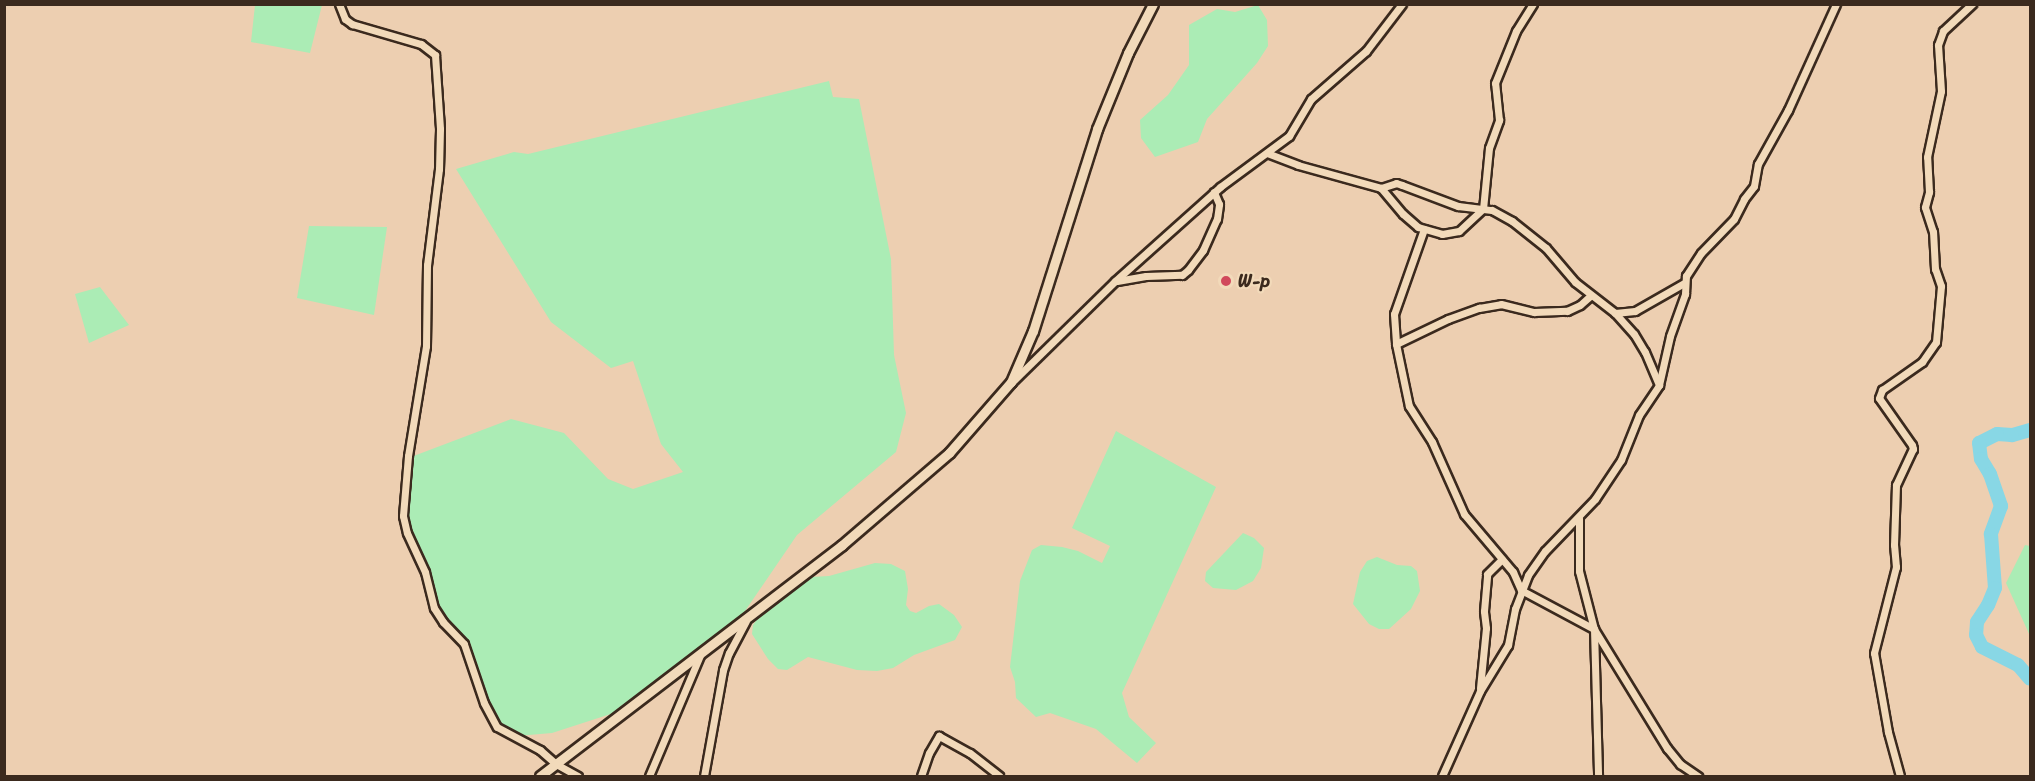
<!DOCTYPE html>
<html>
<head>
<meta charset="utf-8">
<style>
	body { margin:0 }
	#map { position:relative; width:2035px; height:781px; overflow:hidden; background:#edcfb1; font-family:Sriracha,sans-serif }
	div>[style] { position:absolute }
	.green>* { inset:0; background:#abecb5 }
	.river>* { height:14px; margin:-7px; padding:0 7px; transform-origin:7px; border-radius:7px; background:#88d7e5 }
	.roads { filter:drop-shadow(2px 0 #3b2a1e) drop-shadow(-2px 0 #3b2a1e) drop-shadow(0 2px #3b2a1e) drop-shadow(0 -2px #3b2a1e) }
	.street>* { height:7px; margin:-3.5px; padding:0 3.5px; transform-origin:3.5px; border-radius:3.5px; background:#f2daba }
	.secondary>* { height:9px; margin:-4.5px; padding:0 4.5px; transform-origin:4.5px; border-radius:4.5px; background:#f2daba }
	.dots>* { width:16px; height:16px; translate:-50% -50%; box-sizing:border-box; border:3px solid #f2daba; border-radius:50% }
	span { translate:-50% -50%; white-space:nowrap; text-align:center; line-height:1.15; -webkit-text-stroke:4.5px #f2daba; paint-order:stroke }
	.poi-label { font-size:18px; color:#3b2a1e; font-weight:700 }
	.left { translate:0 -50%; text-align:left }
	.frame { position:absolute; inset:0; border:6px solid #3b2a1e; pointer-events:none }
</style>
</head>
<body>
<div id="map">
	<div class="green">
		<div style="clip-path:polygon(255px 5px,322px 5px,310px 53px,251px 42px)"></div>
		<div style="clip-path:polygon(1258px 5px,1267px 20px,1268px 46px,1257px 63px,1207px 119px,1198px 142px,1155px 157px,1141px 138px,1140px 120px,1168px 95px,1189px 65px,1189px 25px,1217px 9px,1235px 12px)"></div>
		<div style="clip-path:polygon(829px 81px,833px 97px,859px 99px,891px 259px,894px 355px,906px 413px,896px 452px,797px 535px,743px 614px,623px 710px,552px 733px,517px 736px,498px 726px,485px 702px,465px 642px,444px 620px,435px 606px,407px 533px,404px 516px,411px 457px,511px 419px,564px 433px,608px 479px,633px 489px,683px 472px,661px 444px,633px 361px,611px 368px,551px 322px,456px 169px,514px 152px,528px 154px)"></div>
		<div style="clip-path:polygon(309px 226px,387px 227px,374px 315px,297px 298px)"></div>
		<div style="clip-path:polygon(100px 287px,129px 325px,89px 343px,75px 294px)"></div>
		<div style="clip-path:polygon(1116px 431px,1216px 487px,1122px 693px,1129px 717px,1156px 743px,1137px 763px,1096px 729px,1050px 713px,1036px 717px,1016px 698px,1015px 682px,1010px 667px,1020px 581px,1032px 550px,1041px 545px,1062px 547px,1078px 551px,1102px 563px,1110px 546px,1072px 528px)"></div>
		<div style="clip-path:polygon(1243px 533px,1254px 538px,1264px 548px,1261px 568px,1253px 581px,1236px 590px,1213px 588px,1205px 581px,1206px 572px)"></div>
		<div style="clip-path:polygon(2025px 545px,2030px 546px,2030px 636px,2006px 583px)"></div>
		<div style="clip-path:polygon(1377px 557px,1397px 565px,1411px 566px,1417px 571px,1420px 591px,1411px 609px,1389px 629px,1379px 629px,1369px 624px,1353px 604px,1360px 572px,1367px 561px)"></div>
		<div style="clip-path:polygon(875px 563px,891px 564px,905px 571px,908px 589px,906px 605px,910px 611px,916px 613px,929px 606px,939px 604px,954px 615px,962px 627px,955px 640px,914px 655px,893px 668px,877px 671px,857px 670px,808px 657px,787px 670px,778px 669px,768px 659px,752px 634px,753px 625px,760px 615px,811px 577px,829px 576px)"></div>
	</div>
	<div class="river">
		<div style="left:2030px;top:430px;width:19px;rotate:164deg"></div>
		<div style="left:2012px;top:435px;width:15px;rotate:-176deg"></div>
		<div style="left:1997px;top:434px;width:20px;rotate:153deg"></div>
		<div style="left:1979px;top:443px;width:16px;rotate:83deg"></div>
		<div style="left:1981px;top:459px;width:17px;rotate:59deg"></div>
		<div style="left:1990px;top:474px;width:34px;rotate:71deg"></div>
		<div style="left:2001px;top:506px;width:30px;rotate:110deg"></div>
		<div style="left:1991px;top:534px;width:54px;rotate:85.8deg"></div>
		<div style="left:1995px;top:588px;width:18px;rotate:112deg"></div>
		<div style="left:1988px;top:605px;width:20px;rotate:123deg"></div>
		<div style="left:1977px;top:622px;width:13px;rotate:94deg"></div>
		<div style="left:1976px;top:635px;width:13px;rotate:63deg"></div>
		<div style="left:1982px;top:647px;width:40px;rotate:26.6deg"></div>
		<div style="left:2018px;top:665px;width:18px;rotate:49deg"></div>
	</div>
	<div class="roads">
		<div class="street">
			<div style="left:339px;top:4px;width:16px;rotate:68deg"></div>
			<div style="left:345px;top:19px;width:9px;rotate:36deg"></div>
			<div style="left:352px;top:24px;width:72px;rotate:16.2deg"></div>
			<div style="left:421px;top:44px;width:18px;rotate:38deg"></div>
			<div style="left:435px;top:55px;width:74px;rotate:86.1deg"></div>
			<div style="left:440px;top:129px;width:40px;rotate:91.4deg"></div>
			<div style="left:439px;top:169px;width:97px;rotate:97.1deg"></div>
			<div style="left:427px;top:265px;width:81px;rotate:90.7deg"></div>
			<div style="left:426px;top:346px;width:111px;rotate:99.3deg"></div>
			<div style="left:408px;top:456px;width:60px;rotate:94.8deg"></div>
			<div style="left:403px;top:516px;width:17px;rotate:77deg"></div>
			<div style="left:407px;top:533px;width:43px;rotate:65.2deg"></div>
			<div style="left:425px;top:572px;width:37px;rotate:76deg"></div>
			<div style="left:434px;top:608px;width:17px;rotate:57deg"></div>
			<div style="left:443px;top:622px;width:30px;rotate:46deg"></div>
			<div style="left:464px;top:644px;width:62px;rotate:71.3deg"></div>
			<div style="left:484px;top:703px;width:27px;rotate:62deg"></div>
			<div style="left:497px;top:727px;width:49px;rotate:28.1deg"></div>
			<div style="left:540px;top:750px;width:21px;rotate:41deg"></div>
			<div style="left:556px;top:764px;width:25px;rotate:29deg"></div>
			<div style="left:1267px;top:153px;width:33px;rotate:21deg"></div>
			<div style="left:1298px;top:165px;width:86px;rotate:15.5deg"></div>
			<div style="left:1381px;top:188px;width:34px;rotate:50deg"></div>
			<div style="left:1403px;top:214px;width:20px;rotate:41deg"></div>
			<div style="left:1418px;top:227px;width:25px;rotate:16deg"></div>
			<div style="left:1442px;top:234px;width:17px;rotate:-10deg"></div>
			<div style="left:1459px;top:231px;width:33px;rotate:-43deg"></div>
			<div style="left:1483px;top:209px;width:61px;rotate:-84.4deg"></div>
			<div style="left:1489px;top:148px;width:30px;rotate:-70deg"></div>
			<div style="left:1499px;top:120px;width:37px;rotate:-96deg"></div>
			<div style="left:1495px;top:83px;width:56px;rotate:-68deg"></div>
			<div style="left:1516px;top:31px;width:32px;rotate:-58deg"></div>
			<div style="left:1381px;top:188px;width:16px;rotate:-18deg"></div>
			<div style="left:1396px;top:183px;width:6px;rotate:18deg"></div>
			<div style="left:1402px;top:185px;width:60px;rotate:20.6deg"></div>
			<div style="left:1458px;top:206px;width:34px;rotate:7deg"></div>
			<div style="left:1492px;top:210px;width:23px;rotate:29deg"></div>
			<div style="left:1512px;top:221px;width:43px;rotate:38.5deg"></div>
			<div style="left:1546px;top:248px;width:45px;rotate:49.5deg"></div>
			<div style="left:1575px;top:282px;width:51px;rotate:37.8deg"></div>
			<div style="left:1615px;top:313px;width:28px;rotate:48deg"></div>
			<div style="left:1634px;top:334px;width:21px;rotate:59deg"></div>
			<div style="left:1645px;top:352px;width:36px;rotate:67deg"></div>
			<div style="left:1424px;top:229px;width:90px;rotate:109.4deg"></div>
			<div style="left:1394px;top:314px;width:30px;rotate:86deg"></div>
			<div style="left:1396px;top:344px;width:63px;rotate:78.2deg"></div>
			<div style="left:1409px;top:406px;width:43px;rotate:57.4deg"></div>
			<div style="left:1432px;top:442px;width:79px;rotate:66deg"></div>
			<div style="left:1464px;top:514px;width:76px;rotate:49.8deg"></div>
			<div style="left:1513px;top:572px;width:20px;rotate:66deg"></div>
			<div style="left:1521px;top:590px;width:83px;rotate:28.1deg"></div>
			<div style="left:1594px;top:629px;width:140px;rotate:58.5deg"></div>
			<div style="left:1667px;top:748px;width:21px;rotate:51deg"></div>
			<div style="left:1680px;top:764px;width:22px;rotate:34deg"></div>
			<div style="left:1117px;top:281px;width:29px;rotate:-10deg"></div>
			<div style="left:1146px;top:276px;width:36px;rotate:-2deg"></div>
			<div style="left:1182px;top:275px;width:8px;rotate:-40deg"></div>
			<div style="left:1188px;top:270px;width:25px;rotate:-53deg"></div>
			<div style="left:1203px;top:250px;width:34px;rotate:-66deg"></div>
			<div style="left:1217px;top:219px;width:15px;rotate:-82deg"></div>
			<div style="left:1219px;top:204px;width:13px;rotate:-113deg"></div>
			<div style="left:1615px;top:313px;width:20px;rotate:-6deg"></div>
			<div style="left:1635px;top:311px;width:56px;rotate:-29.7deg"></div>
			<div style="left:1396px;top:344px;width:58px;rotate:-25.7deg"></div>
			<div style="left:1448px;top:319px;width:33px;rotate:-20deg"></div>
			<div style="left:1479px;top:308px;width:22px;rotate:-10deg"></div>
			<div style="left:1501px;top:304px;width:34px;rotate:14deg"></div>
			<div style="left:1534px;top:312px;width:33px;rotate:-2deg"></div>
			<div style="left:1567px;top:311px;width:14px;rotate:-25deg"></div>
			<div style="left:1580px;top:305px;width:13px;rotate:-42deg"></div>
			<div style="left:1012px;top:382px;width:144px;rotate:-44.4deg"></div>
			<div style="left:1115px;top:281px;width:141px;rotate:-41.8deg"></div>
			<div style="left:1220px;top:187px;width:86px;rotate:-36.5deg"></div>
			<div style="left:1289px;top:136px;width:43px;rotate:-59.3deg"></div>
			<div style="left:1311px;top:99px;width:73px;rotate:-41.1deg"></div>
			<div style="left:1366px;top:51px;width:59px;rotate:-52.5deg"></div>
			<div style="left:1579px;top:518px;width:53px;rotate:90deg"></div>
			<div style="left:1579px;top:571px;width:60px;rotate:75.5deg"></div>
			<div style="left:1594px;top:629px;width:147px;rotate:88.4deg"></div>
			<div style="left:1480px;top:688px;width:60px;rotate:-84.3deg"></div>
			<div style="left:1486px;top:628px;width:17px;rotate:-97deg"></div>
			<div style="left:1484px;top:611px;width:37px;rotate:-85deg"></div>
			<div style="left:1487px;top:574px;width:21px;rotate:-45deg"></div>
			<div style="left:649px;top:776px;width:131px;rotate:-67.1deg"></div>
			<div style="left:704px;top:776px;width:108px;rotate:-79.8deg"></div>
			<div style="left:723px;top:670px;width:18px;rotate:-71deg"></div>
			<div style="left:729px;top:653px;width:36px;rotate:-62deg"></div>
			<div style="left:921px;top:776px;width:24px;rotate:-71deg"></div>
			<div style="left:929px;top:753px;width:20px;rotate:-60deg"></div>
			<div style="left:939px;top:736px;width:35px;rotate:29deg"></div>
			<div style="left:970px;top:753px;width:37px;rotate:38deg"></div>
			<div style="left:1442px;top:776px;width:93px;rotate:-65.9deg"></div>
			<div style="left:1480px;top:691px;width:54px;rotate:-58.7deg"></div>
			<div style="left:1508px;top:645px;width:37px;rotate:-79deg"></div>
			<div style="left:1515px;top:609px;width:36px;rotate:-69deg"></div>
			<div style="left:1528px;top:575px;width:29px;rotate:-55deg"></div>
			<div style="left:1545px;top:551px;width:72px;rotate:-46.1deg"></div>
			<div style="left:1595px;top:499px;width:47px;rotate:-56.3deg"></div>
			<div style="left:1621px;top:460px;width:48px;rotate:-68.2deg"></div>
			<div style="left:1639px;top:415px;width:36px;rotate:-56deg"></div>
			<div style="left:1659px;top:385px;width:50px;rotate:-77.3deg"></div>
			<div style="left:1670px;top:336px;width:45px;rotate:-70.3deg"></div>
			<div style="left:1685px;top:294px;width:18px;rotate:-87deg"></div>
			<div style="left:1686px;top:276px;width:27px;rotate:-57deg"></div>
			<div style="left:1701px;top:253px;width:47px;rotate:-45.9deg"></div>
			<div style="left:1734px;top:219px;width:22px;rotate:-63deg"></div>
			<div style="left:1744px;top:199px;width:16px;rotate:-52deg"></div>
			<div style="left:1754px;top:186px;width:22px;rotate:-80deg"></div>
			<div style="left:1758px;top:164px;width:62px;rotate:-60.9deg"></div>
			<div style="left:1788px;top:110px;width:116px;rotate:-65.6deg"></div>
			<div style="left:1900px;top:776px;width:46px;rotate:-105.3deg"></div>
			<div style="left:1888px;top:732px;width:80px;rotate:-100deg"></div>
			<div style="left:1874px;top:653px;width:89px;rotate:-75.7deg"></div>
			<div style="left:1896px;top:567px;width:22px;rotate:-95deg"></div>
			<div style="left:1894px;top:545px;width:60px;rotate:-88.1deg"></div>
			<div style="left:1896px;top:485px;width:40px;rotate:-65deg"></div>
			<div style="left:1913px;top:449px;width:4px;rotate:-104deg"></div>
			<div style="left:1912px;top:445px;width:57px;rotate:-125.1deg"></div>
			<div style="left:1879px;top:398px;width:9px;rotate:-69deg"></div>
			<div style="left:1882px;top:390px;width:49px;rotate:-35deg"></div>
			<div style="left:1922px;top:362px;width:24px;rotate:-55deg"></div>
			<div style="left:1936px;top:342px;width:56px;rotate:-84.9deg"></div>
			<div style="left:1941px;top:286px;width:18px;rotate:-109deg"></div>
			<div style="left:1935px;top:269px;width:37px;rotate:-93deg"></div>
			<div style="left:1933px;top:232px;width:26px;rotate:-108deg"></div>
			<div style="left:1925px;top:207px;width:16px;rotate:-75deg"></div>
			<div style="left:1929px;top:192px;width:35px;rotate:-93deg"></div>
			<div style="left:1927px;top:157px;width:67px;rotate:-78deg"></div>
			<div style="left:1941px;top:91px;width:46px;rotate:-93.7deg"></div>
			<div style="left:1938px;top:45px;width:15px;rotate:-70deg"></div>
			<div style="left:1943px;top:31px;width:40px;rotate:-43deg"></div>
		</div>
		<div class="secondary">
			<div style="left:540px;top:776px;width:380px;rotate:-37.4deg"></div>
			<div style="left:842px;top:545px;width:141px;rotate:-40.7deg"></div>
			<div style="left:949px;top:453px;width:94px;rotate:-48.9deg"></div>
			<div style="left:1011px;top:382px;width:56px;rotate:-66.7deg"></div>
			<div style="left:1033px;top:331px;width:212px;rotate:-72.4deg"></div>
			<div style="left:1097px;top:129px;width:82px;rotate:-67.8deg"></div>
			<div style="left:1128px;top:53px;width:55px;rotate:-63deg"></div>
		</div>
	</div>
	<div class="dots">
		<div style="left:1226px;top:281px;background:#d1495b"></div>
	</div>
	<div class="poi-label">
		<span class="left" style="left:1238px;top:281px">W-p</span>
	</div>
	<div class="frame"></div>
</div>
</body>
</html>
